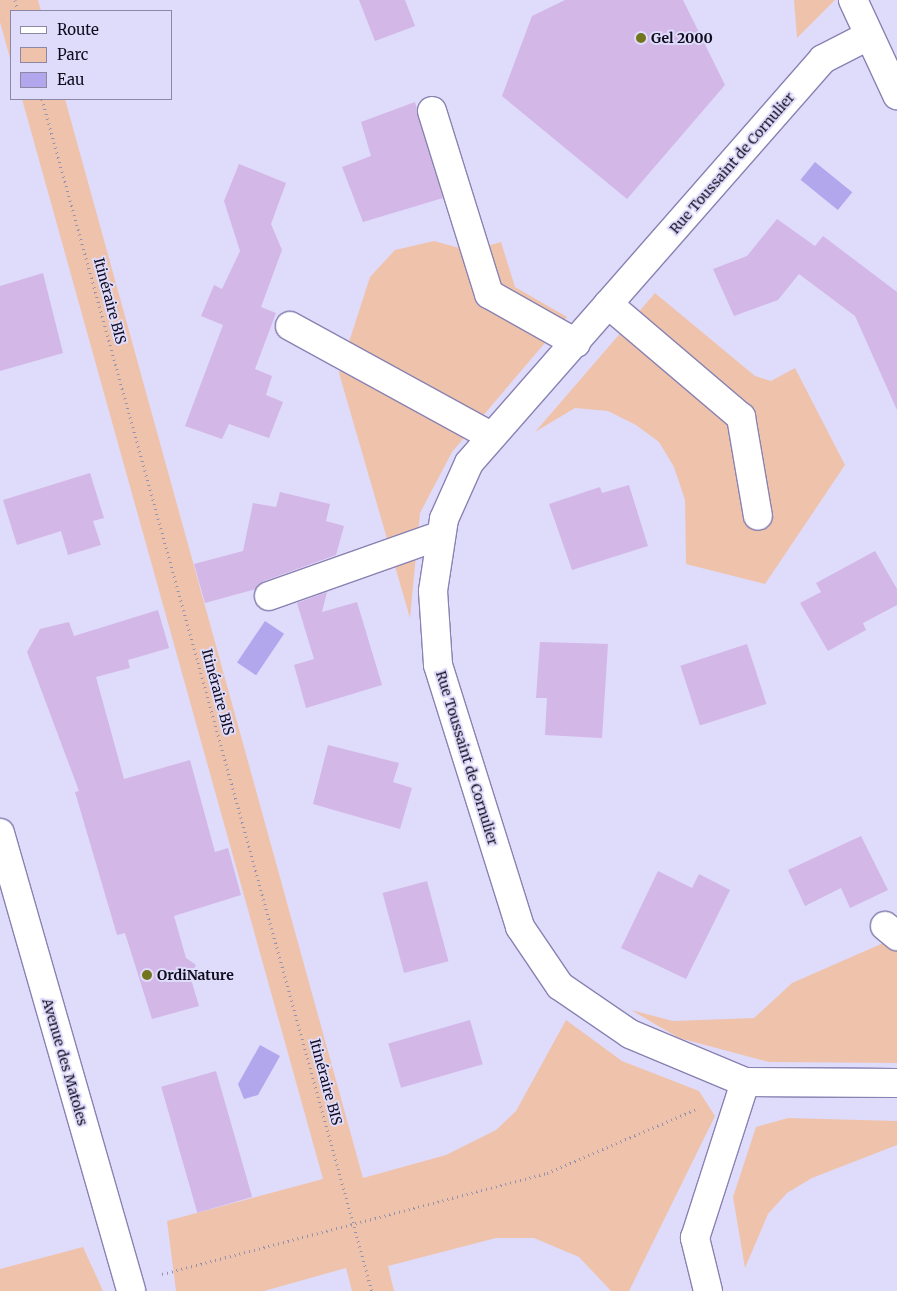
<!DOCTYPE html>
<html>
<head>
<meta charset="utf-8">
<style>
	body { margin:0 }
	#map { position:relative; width:897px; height:1291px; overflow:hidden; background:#dfdbfb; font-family:Merriweather,serif }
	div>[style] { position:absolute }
	.green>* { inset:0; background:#efc3ab }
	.water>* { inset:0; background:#b2a7ed; transform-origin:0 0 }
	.building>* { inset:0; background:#d3b7e7; transform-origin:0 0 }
	.path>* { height:3px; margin-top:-1.5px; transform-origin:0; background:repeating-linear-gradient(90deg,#9692ad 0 1px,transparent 0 5px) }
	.roads { filter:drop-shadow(1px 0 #8982b2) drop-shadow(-1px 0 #8982b2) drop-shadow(0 1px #8982b2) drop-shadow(0 -1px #8982b2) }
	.minor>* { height:28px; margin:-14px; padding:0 14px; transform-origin:14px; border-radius:14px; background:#fff }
	.dots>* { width:14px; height:14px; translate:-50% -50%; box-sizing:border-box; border:2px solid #dfdbfb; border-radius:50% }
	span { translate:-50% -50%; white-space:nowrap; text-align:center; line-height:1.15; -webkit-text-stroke:4px #dfdbfb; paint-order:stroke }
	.poi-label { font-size:14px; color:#100c1e; font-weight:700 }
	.left { translate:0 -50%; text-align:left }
	.street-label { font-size:14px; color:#100c1e }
	.legend { position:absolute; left:10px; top:10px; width:162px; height:90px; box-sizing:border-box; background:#dfdbfb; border:1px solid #8c88a3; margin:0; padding:6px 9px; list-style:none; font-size:15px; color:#100c1e }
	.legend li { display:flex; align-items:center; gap:10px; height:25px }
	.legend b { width:25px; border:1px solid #8c88a3 }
</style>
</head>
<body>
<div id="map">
	<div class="green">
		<div style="clip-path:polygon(0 0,38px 0,41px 11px,11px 11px,11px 62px,0 22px)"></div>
		<div style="clip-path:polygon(794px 0,835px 0,797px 38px)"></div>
		<div style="clip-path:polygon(22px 99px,65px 99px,363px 1178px,446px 1155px,496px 1130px,516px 1111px,566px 1020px,622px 1061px,699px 1091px,715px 1116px,629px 1291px,611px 1291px,579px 1257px,534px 1238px,496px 1238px,388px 1266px,394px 1291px,352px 1291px,346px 1268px,264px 1291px,176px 1291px,167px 1221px,323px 1179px)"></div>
		<div style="clip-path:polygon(434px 241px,470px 251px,501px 242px,515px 287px,567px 317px,452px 452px,420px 513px,410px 618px,339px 373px,370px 277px,395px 250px)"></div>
		<div style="clip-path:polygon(655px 293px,755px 376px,771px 381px,795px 368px,845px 465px,765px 584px,686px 564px,685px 500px,674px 467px,659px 442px,636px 425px,608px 411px,575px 408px,535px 432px)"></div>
		<div style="clip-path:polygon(897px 937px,897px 1063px,769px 1062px,679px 1038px,631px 1010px,673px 1021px,754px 1018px,792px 983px)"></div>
		<div style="clip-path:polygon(788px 1118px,897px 1121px,897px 1145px,812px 1178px,787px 1193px,768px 1214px,745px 1268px,733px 1197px,756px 1127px)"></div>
		<div style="clip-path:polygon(83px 1247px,103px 1291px,0 1291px,0 1269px)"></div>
	</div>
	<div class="water">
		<div style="left:815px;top:162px;width:48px;height:23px;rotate:39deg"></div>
		<div style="left:265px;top:621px;width:23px;height:50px;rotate:34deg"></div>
		<div style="clip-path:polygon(260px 1045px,280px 1056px,258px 1095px,244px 1099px,238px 1084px)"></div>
	</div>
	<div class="building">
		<div style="clip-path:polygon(359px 0,405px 0,415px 26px,375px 41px)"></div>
		<div style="clip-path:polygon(565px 0,683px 0,725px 85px,627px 199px,502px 96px,532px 16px)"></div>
		<div style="clip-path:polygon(415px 102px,443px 198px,363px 222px,342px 167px,371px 156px,361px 122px)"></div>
		<div style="clip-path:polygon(239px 164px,286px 183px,271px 224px,282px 250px,261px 307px,276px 313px,255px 369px,272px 376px,266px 395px,283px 402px,269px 438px,229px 424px,222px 439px,185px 426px,223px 325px,201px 316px,214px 285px,222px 289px,240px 251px,224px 201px)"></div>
		<div style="clip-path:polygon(777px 219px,815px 246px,823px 236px,897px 292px,897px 410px,855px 316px,799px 274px,778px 300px,734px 316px,713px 269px,747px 256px)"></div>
		<div style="clip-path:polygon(43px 273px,63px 353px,0 371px,0 286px)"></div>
		<div style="clip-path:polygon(90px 473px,104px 518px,93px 521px,101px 545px,68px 555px,61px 531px,17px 545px,3px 500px)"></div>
		<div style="clip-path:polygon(629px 485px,648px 546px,572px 570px,549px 504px,600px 487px,602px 493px)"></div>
		<div style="clip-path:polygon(280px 492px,330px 504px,326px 521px,344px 526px,336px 555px,264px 581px,256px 589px,205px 603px,194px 564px,243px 551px,253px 503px,276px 507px)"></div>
		<div style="clip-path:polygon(875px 551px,897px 589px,897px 605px,863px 623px,866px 630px,828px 651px,800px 603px,821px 592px,816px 583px)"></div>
		<div style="clip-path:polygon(327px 592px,322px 612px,357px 602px,382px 685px,306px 708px,294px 665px,314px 659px,297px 603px)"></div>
		<div style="clip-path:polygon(158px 610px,169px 648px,128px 660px,130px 668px,96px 677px,124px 779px,190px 760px,215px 852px,228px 848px,241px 895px,174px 916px,186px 958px,196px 965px,190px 976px,199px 1006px,152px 1019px,125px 933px,117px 935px,75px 792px,79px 791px,27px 652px,40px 629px,69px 622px,74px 636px)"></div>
		<div style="clip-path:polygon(540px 642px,608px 644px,602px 738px,545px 735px,547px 698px,536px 698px)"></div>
		<div style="left:747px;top:644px;width:63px;height:70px;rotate:72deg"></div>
		<div style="clip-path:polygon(328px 745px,399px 763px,393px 782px,412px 788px,400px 829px,313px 804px)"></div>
		<div style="clip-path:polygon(861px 836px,888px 890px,850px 908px,841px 888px,805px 906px,788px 870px)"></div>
		<div style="clip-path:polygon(658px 871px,692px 888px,699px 874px,730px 890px,686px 979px,621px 948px)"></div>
		<div style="left:427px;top:881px;width:83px;height:46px;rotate:75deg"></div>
		<div style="left:470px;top:1020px;width:46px;height:85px;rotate:74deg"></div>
		<div style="left:216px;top:1071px;width:131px;height:57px;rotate:74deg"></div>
	</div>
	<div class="path">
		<div style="left:15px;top:0;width:11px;rotate:75deg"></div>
		<div style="left:42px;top:99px;width:1237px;rotate:74.53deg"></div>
		<div style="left:162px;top:1274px;width:398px;rotate:-14.7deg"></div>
		<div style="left:547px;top:1173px;width:165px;rotate:-23.2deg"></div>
	</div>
	<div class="roads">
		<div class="minor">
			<div style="left:853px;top:0;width:105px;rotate:65.1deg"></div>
			<div style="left:868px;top:36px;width:51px;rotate:152.9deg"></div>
			<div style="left:823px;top:59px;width:537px;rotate:131.23deg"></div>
			<div style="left:469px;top:463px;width:61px;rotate:114.1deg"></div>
			<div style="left:444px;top:519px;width:73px;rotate:98.7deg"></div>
			<div style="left:433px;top:591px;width:74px;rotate:86.1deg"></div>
			<div style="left:438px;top:665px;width:275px;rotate:72.6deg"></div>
			<div style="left:520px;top:927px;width:71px;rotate:55.9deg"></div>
			<div style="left:560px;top:986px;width:85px;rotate:34.4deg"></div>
			<div style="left:630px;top:1034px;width:125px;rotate:22.7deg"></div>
			<div style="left:745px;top:1082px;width:152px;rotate:0.4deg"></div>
			<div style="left:432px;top:111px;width:192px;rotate:72.7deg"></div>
			<div style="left:489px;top:294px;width:100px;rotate:29.4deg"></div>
			<div style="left:608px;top:304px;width:175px;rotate:40.4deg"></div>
			<div style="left:741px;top:417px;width:100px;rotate:80.3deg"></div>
			<div style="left:290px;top:326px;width:229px;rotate:28.7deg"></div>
			<div style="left:269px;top:596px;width:182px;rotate:-19.5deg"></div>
			<div style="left:0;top:833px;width:476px;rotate:74deg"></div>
			<div style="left:885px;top:926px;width:16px;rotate:40deg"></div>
			<div style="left:708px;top:1291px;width:55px;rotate:-103.8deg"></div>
			<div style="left:695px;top:1238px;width:164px;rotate:-72.2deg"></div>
		</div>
	</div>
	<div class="dots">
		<div style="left:641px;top:38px;background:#73751c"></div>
		<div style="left:147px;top:975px;background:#73751c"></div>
	</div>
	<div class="poi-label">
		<span class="left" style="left:651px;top:38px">Gel 2000</span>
		<span class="left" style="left:157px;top:975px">OrdiNature</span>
	</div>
	<div class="street-label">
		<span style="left:732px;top:163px;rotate:-49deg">Rue Toussaint de Cornulier</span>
		<span style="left:110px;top:301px;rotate:75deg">Itinéraire BIS</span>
		<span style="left:218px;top:692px;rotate:75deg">Itinéraire BIS</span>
		<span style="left:467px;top:758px;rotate:73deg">Rue Toussaint de Cornulier</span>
		<span style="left:65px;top:1062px;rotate:74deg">Avenue des Matoles</span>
		<span style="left:326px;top:1082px;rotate:75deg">Itinéraire BIS</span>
	</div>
	<ul class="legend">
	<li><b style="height:6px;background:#fff"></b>Route</li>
	<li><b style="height:14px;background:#efc3ab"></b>Parc</li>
	<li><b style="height:14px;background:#b2a7ed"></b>Eau</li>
	</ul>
</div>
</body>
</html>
